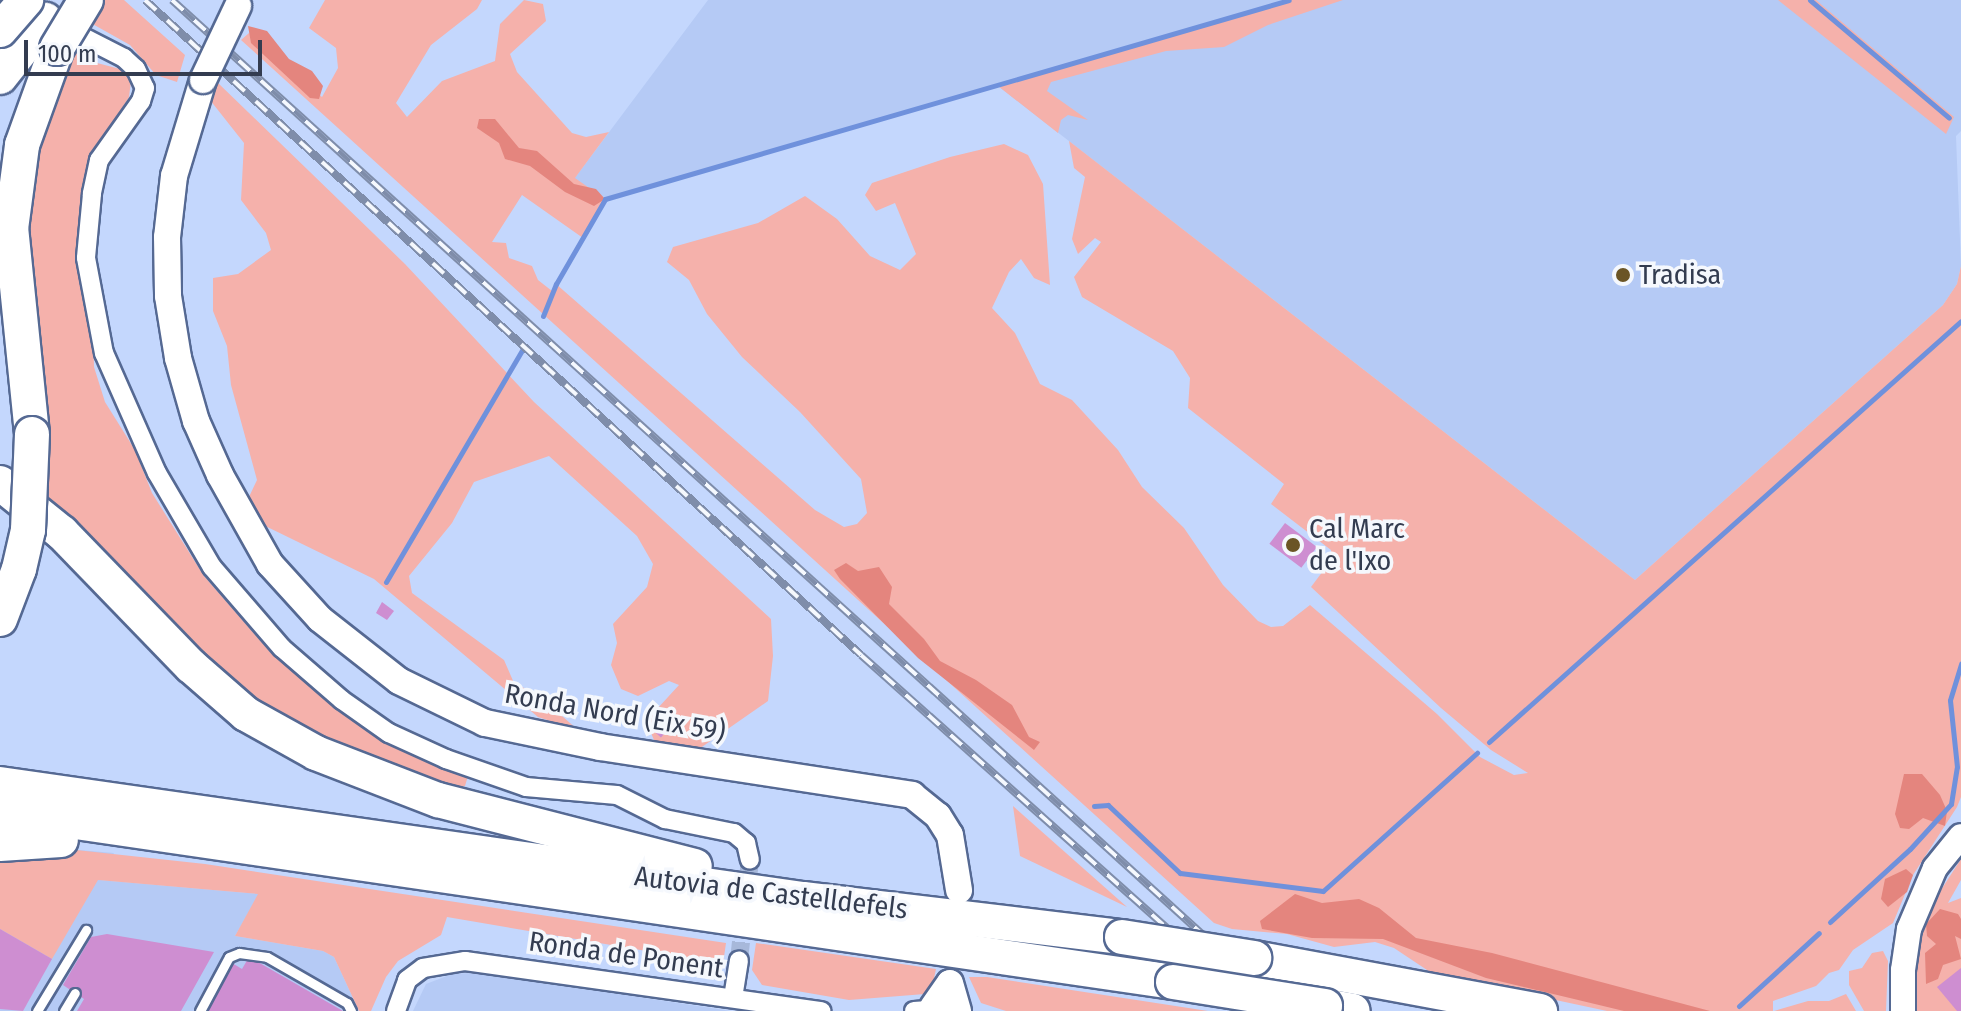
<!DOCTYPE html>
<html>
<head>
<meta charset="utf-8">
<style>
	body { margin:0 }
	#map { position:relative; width:1961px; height:1011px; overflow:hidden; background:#c4d7fd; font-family:"Fira Sans Condensed",sans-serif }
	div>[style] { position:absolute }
	.built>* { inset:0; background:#b5caf5 }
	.green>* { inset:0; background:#f5b1ab }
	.forest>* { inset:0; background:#e4857e }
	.stream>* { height:5px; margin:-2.5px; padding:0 2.5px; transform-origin:2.5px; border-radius:2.5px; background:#6f91dc }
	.building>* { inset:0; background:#ce8ed1; transform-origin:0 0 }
	.minor-tunnel>* { height:18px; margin-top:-9px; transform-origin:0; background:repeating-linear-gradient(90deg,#a7b8da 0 18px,transparent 0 27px) }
	.roads { filter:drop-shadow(2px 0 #556993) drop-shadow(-2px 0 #556993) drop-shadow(0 2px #556993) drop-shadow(0 -2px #556993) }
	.service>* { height:9px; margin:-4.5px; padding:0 4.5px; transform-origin:4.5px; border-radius:4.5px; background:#fff }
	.minor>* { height:18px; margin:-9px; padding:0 9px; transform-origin:9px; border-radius:9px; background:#fff }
	.tertiary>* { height:24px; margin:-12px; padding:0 12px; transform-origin:12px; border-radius:12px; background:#fff }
	.secondary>* { height:26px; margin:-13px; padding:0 13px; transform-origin:13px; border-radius:13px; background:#fff }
	.motorway>* { height:34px; margin:-17px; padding:0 17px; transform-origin:17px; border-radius:17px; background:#fff }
	.rail>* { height:8px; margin-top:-4px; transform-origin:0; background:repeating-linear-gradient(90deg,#f5f8fd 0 15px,#7f8daa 0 30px); box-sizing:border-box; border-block:2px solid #7f8daa }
	.bridges { filter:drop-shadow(2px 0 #556993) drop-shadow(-2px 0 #556993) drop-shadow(0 2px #556993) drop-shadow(0 -2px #556993) }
	.secondary-bridge>* { height:26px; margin:-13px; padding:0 13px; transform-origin:13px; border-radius:13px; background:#fff }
	.motorway-bridge>* { height:34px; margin:-17px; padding:0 17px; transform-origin:17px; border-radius:17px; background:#fff }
	.dots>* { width:22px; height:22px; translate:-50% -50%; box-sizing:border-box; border:4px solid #f5f8fd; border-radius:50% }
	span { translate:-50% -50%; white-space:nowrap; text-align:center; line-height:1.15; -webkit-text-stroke:7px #f5f8fd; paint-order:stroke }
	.poi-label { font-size:28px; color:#333c50 }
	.left { translate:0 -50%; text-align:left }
	.street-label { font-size:28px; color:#333c50 }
	.scale { position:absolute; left:24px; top:40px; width:238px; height:36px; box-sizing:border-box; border:4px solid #333c50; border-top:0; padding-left:10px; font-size:24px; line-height:28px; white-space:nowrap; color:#333c50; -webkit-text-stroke:6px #f5f8fd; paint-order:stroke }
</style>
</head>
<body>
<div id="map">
	<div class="built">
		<div style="clip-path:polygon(708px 0,1961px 0,1961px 131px,1956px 136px,1961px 266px,1957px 284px,1943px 305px,1635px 580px,998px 86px,605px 199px,574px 179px)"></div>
		<div style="clip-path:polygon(67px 849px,114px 853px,99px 880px,259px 894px,235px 936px,323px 951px,334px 957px,359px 1011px,0 1011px,0 858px)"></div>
		<div style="clip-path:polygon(469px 973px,638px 997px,731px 1011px,413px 1011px,426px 984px,452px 974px)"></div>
	</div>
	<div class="green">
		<div style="clip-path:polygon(104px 0,124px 0,185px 55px,177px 82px,156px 75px,130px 45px,89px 22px)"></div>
		<div style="clip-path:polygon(325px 0,482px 0,477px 9px,431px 45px,396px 103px,407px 117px,442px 81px,495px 61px,500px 24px,524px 0,543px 4px,546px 21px,510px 54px,517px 72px,572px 133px,586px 137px,609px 132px,575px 178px,605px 199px,583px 238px,522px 195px,492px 242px,506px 243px,509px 258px,532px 266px,538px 280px,552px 291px,556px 284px,815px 510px,844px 527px,857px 524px,867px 513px,861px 479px,800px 412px,742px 357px,707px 314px,689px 280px,667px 262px,673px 247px,758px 223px,805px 196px,837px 219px,870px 256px,900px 270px,916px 254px,895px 203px,876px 211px,865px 195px,872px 183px,950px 157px,1004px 144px,1028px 155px,1043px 184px,1050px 285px,1034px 278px,1021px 259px,1009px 272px,992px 308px,1015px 333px,1040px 384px,1072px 400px,1118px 450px,1142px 487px,1184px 528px,1223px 585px,1258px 621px,1271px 627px,1283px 626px,1310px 605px,1437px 714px,1480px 757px,1514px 775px,1528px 773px,1491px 750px,1441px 708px,1311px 587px,1332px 559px,1331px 550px,1271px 504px,1284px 484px,1188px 408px,1190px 378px,1173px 351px,1082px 297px,1074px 277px,1101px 242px,1095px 238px,1078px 254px,1072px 239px,1085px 177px,1074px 168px,1069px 141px,1635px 580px,1943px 305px,1957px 284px,1961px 266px,1961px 797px,1957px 807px,1913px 875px,1893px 923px,1853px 950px,1839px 970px,1829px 973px,1816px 986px,1773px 1001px,1773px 1011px,1607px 1011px,1433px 974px,1394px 948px,1375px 942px,1334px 947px,1287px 934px,1232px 929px,1214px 923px,241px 40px,249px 33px,322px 97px,338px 68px,336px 48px,309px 28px)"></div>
		<div style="clip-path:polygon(1289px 0,1343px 0,1268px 25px,1224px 47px,1166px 51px,1051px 82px,1047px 91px,1088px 120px,1068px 115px,1061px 120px,1058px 133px,998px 86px)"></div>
		<div style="clip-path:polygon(1778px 0,1816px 0,1954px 117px,1946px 134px)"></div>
		<div style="clip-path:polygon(73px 42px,87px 48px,97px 63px,124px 70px,131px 81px,129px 97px,91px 159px,77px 255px,82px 295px,93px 336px,94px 367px,105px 402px,135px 450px,152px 493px,204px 576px,271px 653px,331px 703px,402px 749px,468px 776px,465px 786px,438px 788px,263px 714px,42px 504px,24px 252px,29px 171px)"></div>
		<div style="clip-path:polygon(217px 82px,405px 264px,534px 402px,771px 619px,773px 656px,768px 701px,699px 749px,664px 746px,654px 740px,646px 721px,679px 685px,669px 681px,638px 696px,621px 689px,611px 665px,617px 643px,613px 624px,647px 587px,653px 564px,637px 536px,549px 456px,474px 482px,452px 523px,409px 576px,412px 593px,504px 660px,514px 683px,538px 695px,578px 730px,538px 717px,374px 579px,253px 520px,248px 499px,257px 480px,231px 385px,227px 346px,213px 311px,213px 278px,238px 274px,271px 250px,266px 233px,241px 200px,244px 143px,210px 100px)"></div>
		<div style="clip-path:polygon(1013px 806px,1127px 907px,1020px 856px)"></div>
		<div style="clip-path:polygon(67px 849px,205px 864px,726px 943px,723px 964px,447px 917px,441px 935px,398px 961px,386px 977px,371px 1011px,359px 1011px,334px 957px,323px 951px,235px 936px,258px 894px,98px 880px,52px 959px,0 929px,0 858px)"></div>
		<div style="clip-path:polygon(1961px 859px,1961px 880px,1948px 903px,1961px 898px,1961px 1011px,1916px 1011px,1916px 975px,1923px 930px,1941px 890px)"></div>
		<div style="clip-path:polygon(756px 943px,936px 969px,933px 983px,936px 985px,925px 994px,849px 1000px,762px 985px,752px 970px)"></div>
		<div style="clip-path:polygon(1883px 951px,1888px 961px,1886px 1011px,1864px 1011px,1849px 985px,1849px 971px,1862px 968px,1872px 953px)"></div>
		<div style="clip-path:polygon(969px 977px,987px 977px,1208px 1011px,1006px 1011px,981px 1003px)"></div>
		<div style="clip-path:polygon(1846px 994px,1856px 1011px,1774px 1011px,1808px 1001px,1829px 1001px)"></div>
	</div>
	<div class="forest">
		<div style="clip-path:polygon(248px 26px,267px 31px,289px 59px,312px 71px,323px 86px,319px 99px,310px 98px,251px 43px)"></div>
		<div style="clip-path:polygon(479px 119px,495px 119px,519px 148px,537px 151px,574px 184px,596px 189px,605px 199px,594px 206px,565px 192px,530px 166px,505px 159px,499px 143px,477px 128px)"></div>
		<div style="clip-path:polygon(846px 563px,858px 571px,879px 567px,892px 587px,889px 604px,924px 639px,940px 661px,976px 680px,1012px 705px,1029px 737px,1040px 742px,1034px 750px,918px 658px,840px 579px,834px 570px)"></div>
		<div style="clip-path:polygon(1904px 774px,1922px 774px,1940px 795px,1947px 811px,1945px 826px,1923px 818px,1909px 829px,1900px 828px,1895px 814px)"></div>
		<div style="clip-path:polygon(1906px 869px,1913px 875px,1907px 892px,1888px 907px,1881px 899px,1885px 879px)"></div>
		<div style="clip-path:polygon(1295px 894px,1322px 903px,1359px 899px,1379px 908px,1416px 938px,1492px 953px,1710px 1011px,1624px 1011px,1486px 978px,1383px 939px,1312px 938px,1262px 929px,1260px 921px)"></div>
		<div style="clip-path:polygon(1940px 909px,1958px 914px,1961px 919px,1961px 939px,1955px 936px,1961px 959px,1943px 965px,1938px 979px,1926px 984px,1925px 953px,1936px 944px,1927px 936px,1926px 924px)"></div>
	</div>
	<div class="stream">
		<div style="left:1810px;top:0;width:182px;rotate:40.3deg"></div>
		<div style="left:543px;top:316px;width:35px;rotate:-68deg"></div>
		<div style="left:556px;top:284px;width:98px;rotate:-60deg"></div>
		<div style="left:605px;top:199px;width:712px;rotate:-16.22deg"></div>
		<div style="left:386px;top:582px;width:269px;rotate:-59.6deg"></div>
		<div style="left:1489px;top:742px;width:632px;rotate:-41.73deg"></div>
		<div style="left:1094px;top:806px;width:14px;rotate:-4deg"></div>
		<div style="left:1108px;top:805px;width:99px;rotate:43.4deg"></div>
		<div style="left:1180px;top:873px;width:144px;rotate:7.2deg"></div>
		<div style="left:1323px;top:891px;width:207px;rotate:-41.9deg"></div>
		<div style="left:1830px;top:922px;width:108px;rotate:-42.4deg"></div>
		<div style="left:1910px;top:849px;width:61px;rotate:-47.7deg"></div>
		<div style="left:1951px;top:804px;width:37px;rotate:-81deg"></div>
		<div style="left:1957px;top:767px;width:67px;rotate:-96deg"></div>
		<div style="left:1950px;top:700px;width:38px;rotate:-73deg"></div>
		<div style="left:1739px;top:1006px;width:108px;rotate:-42.4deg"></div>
	</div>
	<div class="building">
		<div style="left:1285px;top:523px;width:40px;height:26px;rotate:37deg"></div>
		<div style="clip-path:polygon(382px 602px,394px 611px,387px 620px,376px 613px)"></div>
		<div style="left:666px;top:718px;width:9px;height:18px;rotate:41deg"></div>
		<div style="clip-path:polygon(0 929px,52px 959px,23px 1011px,0 1009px)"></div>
		<div style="clip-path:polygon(107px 934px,214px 952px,181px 1011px,77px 1011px,84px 999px,63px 985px,91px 937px)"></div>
		<div style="clip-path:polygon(249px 957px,343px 1011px,205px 1011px,232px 963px,242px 969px)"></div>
		<div style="clip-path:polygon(1961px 968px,1961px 1011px,1957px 1011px,1937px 987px)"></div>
	</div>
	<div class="minor-tunnel">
		<div style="left:739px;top:960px;width:101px;rotate:-83.7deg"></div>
	</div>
	<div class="roads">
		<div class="service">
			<div style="left:37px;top:1011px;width:95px;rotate:-58.8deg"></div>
			<div style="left:64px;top:1011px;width:21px;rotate:-59deg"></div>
			<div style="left:200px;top:1011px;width:61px;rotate:-61.8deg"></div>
			<div style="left:229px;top:957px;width:11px;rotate:-22deg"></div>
			<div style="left:239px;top:953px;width:28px;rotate:8deg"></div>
			<div style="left:267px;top:957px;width:92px;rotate:29.9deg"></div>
			<div style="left:347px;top:1003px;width:9px;rotate:63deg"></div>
		</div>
		<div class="minor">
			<div style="left:85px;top:38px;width:44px;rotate:27.1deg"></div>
			<div style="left:124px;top:58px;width:16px;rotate:43deg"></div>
			<div style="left:136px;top:69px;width:21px;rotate:65deg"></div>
			<div style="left:145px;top:88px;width:14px;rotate:107deg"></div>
			<div style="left:141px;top:101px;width:72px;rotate:125.4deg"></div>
			<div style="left:99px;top:160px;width:35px;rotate:102deg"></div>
			<div style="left:92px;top:194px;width:64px;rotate:95.4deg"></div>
			<div style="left:86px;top:258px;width:97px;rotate:79.3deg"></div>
			<div style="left:104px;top:353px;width:131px;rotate:66.2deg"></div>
			<div style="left:157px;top:473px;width:109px;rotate:59.7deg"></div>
			<div style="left:212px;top:567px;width:107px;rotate:49.2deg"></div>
			<div style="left:282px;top:648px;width:79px;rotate:40.9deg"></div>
			<div style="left:342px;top:700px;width:57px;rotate:35.1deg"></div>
			<div style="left:389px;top:733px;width:63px;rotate:24.5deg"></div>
			<div style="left:446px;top:759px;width:85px;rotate:19.3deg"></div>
			<div style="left:526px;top:787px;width:91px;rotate:5deg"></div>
			<div style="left:617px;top:795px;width:54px;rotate:26.6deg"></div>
			<div style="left:665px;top:819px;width:70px;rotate:11.5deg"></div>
			<div style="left:734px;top:833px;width:16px;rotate:40deg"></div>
			<div style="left:746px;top:843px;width:17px;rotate:77deg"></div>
			<div style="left:733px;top:998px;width:38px;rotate:-81deg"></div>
			<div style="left:396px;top:1011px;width:33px;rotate:-70deg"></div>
			<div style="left:407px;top:980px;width:20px;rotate:-37deg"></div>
			<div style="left:423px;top:968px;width:43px;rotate:-9.5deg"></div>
			<div style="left:465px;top:961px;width:360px;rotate:8deg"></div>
			<div style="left:914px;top:1011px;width:29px;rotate:-4deg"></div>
		</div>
		<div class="tertiary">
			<div style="left:1903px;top:1011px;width:41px;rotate:-90deg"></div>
			<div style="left:1903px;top:970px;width:41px;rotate:-81.7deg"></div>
			<div style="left:1909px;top:929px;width:66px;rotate:-66.9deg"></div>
			<div style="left:1935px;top:868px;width:41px;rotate:-50.9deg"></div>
		</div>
		<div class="secondary">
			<div style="left:203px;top:80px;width:100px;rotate:106.8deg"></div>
			<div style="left:174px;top:176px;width:61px;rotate:96.5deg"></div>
			<div style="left:167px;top:237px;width:59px;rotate:89deg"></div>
			<div style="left:168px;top:296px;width:63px;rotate:80.8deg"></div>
			<div style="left:178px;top:358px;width:66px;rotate:74.1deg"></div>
			<div style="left:196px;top:421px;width:59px;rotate:66deg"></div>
			<div style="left:220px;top:475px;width:102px;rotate:60.7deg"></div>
			<div style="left:270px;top:564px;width:74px;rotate:47.7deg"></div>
			<div style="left:320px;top:619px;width:100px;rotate:38.1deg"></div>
			<div style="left:399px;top:681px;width:96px;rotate:26deg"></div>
			<div style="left:485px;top:723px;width:117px;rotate:11.8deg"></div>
			<div style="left:600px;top:747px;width:316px;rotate:8.7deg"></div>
			<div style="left:912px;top:795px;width:33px;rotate:39deg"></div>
			<div style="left:938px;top:816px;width:22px;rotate:58deg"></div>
			<div style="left:950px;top:835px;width:56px;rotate:80.7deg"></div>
			<div style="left:950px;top:983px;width:29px;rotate:74deg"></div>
			<div style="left:933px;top:1007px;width:29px;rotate:-55deg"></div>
		</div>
		<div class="motorway">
			<div style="left:0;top:77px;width:73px;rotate:-51.7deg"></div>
			<div style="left:32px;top:434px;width:206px;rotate:-95.8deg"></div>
			<div style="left:11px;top:229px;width:85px;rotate:-82.5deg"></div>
			<div style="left:22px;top:145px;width:103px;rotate:-70.2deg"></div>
			<div style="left:0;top:483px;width:80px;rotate:38.9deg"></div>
			<div style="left:62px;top:533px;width:185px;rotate:45.9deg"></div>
			<div style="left:191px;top:666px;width:73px;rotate:41.1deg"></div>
			<div style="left:246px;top:714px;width:80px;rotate:29.1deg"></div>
			<div style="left:316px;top:753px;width:131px;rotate:21.1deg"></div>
			<div style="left:438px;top:800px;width:265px;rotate:14.4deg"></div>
			<div style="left:0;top:784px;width:811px;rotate:8.15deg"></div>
			<div style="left:803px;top:899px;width:321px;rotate:6.8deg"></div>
			<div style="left:0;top:811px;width:1185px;rotate:8.29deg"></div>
			<div style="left:0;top:844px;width:61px;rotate:-3.8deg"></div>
			<div style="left:1254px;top:958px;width:291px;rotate:10.5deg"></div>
			<div style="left:1325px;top:1006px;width:28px;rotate:10deg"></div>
		</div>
	</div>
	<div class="rail">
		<div style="left:145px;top:0;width:970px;rotate:42.45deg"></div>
		<div style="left:861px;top:655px;width:535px;rotate:41.74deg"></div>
		<div style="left:172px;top:0;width:1505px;rotate:42.2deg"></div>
	</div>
	<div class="bridges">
		<div class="secondary-bridge">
			<div style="left:203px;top:80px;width:82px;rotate:-64.7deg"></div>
		</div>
		<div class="motorway-bridge">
			<div style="left:0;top:30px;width:40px;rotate:-49deg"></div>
			<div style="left:57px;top:48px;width:56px;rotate:-58.9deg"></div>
			<div style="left:0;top:619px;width:53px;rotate:-69.2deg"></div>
			<div style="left:19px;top:569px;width:40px;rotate:-77deg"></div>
			<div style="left:28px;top:530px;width:96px;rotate:-87.6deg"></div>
			<div style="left:1122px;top:937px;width:134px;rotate:9deg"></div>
			<div style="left:1173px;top:982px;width:154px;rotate:9deg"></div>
		</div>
	</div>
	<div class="dots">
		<div style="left:1623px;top:275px;background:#6b5525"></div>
		<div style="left:1293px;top:545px;background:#6b5525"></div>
	</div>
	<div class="poi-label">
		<span class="left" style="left:1639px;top:275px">Tradisa</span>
		<span class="left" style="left:1309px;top:545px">Cal Marc<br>de l'Ixo</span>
	</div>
	<div class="street-label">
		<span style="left:615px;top:713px;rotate:10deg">Ronda Nord (Eix 59)</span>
		<span style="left:771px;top:893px;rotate:7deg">Autovia de Castelldefels</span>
		<span style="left:626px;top:955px;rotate:8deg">Ronda de Ponent</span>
	</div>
	<div class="scale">100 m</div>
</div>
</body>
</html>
